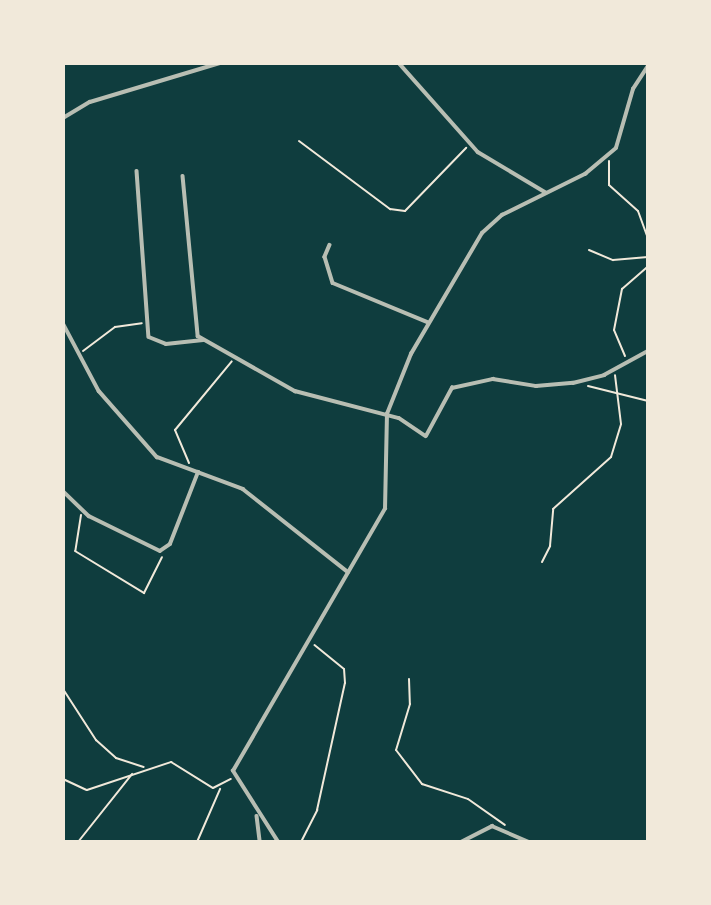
<!DOCTYPE html>
<html>
<head>
<meta charset="utf-8">
<style>
	body { margin:0 }
	#map { position:relative; width:711px; height:905px; overflow:hidden; background:#0f3d3e; font-family:Figtree,sans-serif }
	div>[style] { position:absolute }
	.path>* { height:2px; margin:-1px; padding:0 1px; transform-origin:1px; border-radius:1px; background:#f1e9da }
	.minor>* { height:3.5px; margin:-1.75px; padding:0 1.75px; transform-origin:1.75px; border-radius:1.75px; background:#b8beb3 }
	span { translate:-50% -50%; white-space:nowrap; text-align:center; line-height:1.15; -webkit-text-stroke:5px #f1e9da; paint-order:stroke }
	.frame { position:absolute; inset:0; border:65px solid #f1e9da; pointer-events:none }
</style>
</head>
<body>
<div id="map">
	<div class="path">
		<div style="left:299px;top:141px;width:114px;rotate:36.8deg"></div>
		<div style="left:390px;top:209px;width:15px;rotate:8deg"></div>
		<div style="left:405px;top:211px;width:88px;rotate:-45.9deg"></div>
		<div style="left:609px;top:161px;width:24px;rotate:90deg"></div>
		<div style="left:609px;top:185px;width:39px;rotate:42deg"></div>
		<div style="left:638px;top:211px;width:29px;rotate:70deg"></div>
		<div style="left:589px;top:250px;width:26px;rotate:23deg"></div>
		<div style="left:613px;top:260px;width:35px;rotate:-5deg"></div>
		<div style="left:83px;top:351px;width:40px;rotate:-37deg"></div>
		<div style="left:115px;top:327px;width:27px;rotate:-8deg"></div>
		<div style="left:625px;top:356px;width:28px;rotate:-113deg"></div>
		<div style="left:614px;top:330px;width:42px;rotate:-79deg"></div>
		<div style="left:622px;top:289px;width:35px;rotate:-41deg"></div>
		<div style="left:588px;top:386px;width:62px;rotate:14deg"></div>
		<div style="left:189px;top:463px;width:36px;rotate:-113deg"></div>
		<div style="left:175px;top:430px;width:89px;rotate:-50.4deg"></div>
		<div style="left:81px;top:515px;width:36px;rotate:99deg"></div>
		<div style="left:75px;top:551px;width:81px;rotate:31.3deg"></div>
		<div style="left:144px;top:593px;width:40px;rotate:-63.4deg"></div>
		<div style="left:542px;top:562px;width:18px;rotate:-63deg"></div>
		<div style="left:550px;top:546px;width:37px;rotate:-85deg"></div>
		<div style="left:553px;top:509px;width:78px;rotate:-41.9deg"></div>
		<div style="left:611px;top:457px;width:34px;rotate:-73deg"></div>
		<div style="left:621px;top:424px;width:49px;rotate:-97deg"></div>
		<div style="left:409px;top:679px;width:25px;rotate:88deg"></div>
		<div style="left:410px;top:704px;width:48px;rotate:106.9deg"></div>
		<div style="left:396px;top:750px;width:43px;rotate:52.6deg"></div>
		<div style="left:422px;top:784px;width:48px;rotate:18.1deg"></div>
		<div style="left:468px;top:799px;width:45px;rotate:35.1deg"></div>
		<div style="left:63px;top:689px;width:61px;rotate:57.1deg"></div>
		<div style="left:96px;top:740px;width:27px;rotate:42deg"></div>
		<div style="left:116px;top:758px;width:29px;rotate:18deg"></div>
		<div style="left:63px;top:779px;width:26px;rotate:25deg"></div>
		<div style="left:87px;top:790px;width:89px;rotate:-18.4deg"></div>
		<div style="left:171px;top:762px;width:49px;rotate:31.8deg"></div>
		<div style="left:213px;top:788px;width:20px;rotate:-27deg"></div>
		<div style="left:78px;top:842px;width:87px;rotate:-51.5deg"></div>
		<div style="left:197px;top:842px;width:58px;rotate:-66.5deg"></div>
		<div style="left:301px;top:842px;width:36px;rotate:-63deg"></div>
		<div style="left:317px;top:810px;width:130px;rotate:-77.6deg"></div>
		<div style="left:345px;top:683px;width:14px;rotate:-94deg"></div>
		<div style="left:344px;top:669px;width:38px;rotate:-141deg"></div>
	</div>
	<div class="minor">
		<div style="left:399px;top:63px;width:119px;rotate:48.4deg"></div>
		<div style="left:478px;top:152px;width:78px;rotate:30.8deg"></div>
		<div style="left:63px;top:118px;width:31px;rotate:-31deg"></div>
		<div style="left:90px;top:102px;width:136px;rotate:-16.7deg"></div>
		<div style="left:137px;top:171px;width:166px;rotate:85.9deg"></div>
		<div style="left:149px;top:337px;width:18px;rotate:22deg"></div>
		<div style="left:166px;top:344px;width:37px;rotate:-6deg"></div>
		<div style="left:183px;top:176px;width:161px;rotate:84.6deg"></div>
		<div style="left:198px;top:336px;width:112px;rotate:29.6deg"></div>
		<div style="left:295px;top:391px;width:107px;rotate:14.6deg"></div>
		<div style="left:399px;top:418px;width:32px;rotate:34deg"></div>
		<div style="left:426px;top:436px;width:55px;rotate:-61.6deg"></div>
		<div style="left:452px;top:388px;width:42px;rotate:-12.4deg"></div>
		<div style="left:493px;top:379px;width:44px;rotate:9.2deg"></div>
		<div style="left:536px;top:386px;width:37px;rotate:-5deg"></div>
		<div style="left:573px;top:383px;width:32px;rotate:-14deg"></div>
		<div style="left:604px;top:375px;width:50px;rotate:-28.6deg"></div>
		<div style="left:330px;top:245px;width:13px;rotate:113deg"></div>
		<div style="left:325px;top:257px;width:27px;rotate:73deg"></div>
		<div style="left:333px;top:283px;width:102px;rotate:22.5deg"></div>
		<div style="left:63px;top:323px;width:77px;rotate:62.1deg"></div>
		<div style="left:99px;top:391px;width:88px;rotate:48.7deg"></div>
		<div style="left:157px;top:457px;width:92px;rotate:20.4deg"></div>
		<div style="left:243px;top:489px;width:134px;rotate:38.3deg"></div>
		<div style="left:63px;top:491px;width:36px;rotate:44deg"></div>
		<div style="left:89px;top:516px;width:79px;rotate:26.2deg"></div>
		<div style="left:160px;top:551px;width:12px;rotate:-35deg"></div>
		<div style="left:170px;top:544px;width:77px;rotate:-68.7deg"></div>
		<div style="left:257px;top:816px;width:26px;rotate:83deg"></div>
		<div style="left:278px;top:842px;width:84px;rotate:-122.4deg"></div>
		<div style="left:233px;top:771px;width:303px;rotate:-59.9deg"></div>
		<div style="left:385px;top:509px;width:95px;rotate:-88.8deg"></div>
		<div style="left:387px;top:414px;width:65px;rotate:-68.2deg"></div>
		<div style="left:411px;top:354px;width:140px;rotate:-59.6deg"></div>
		<div style="left:482px;top:233px;width:27px;rotate:-42deg"></div>
		<div style="left:502px;top:215px;width:93px;rotate:-26.3deg"></div>
		<div style="left:585px;top:174px;width:40px;rotate:-40deg"></div>
		<div style="left:616px;top:148px;width:61px;rotate:-73.9deg"></div>
		<div style="left:633px;top:89px;width:27px;rotate:-57deg"></div>
		<div style="left:461px;top:842px;width:35px;rotate:-27deg"></div>
		<div style="left:492px;top:826px;width:40px;rotate:23.4deg"></div>
	</div>
	<div class="frame"></div>
</div>
</body>
</html>
